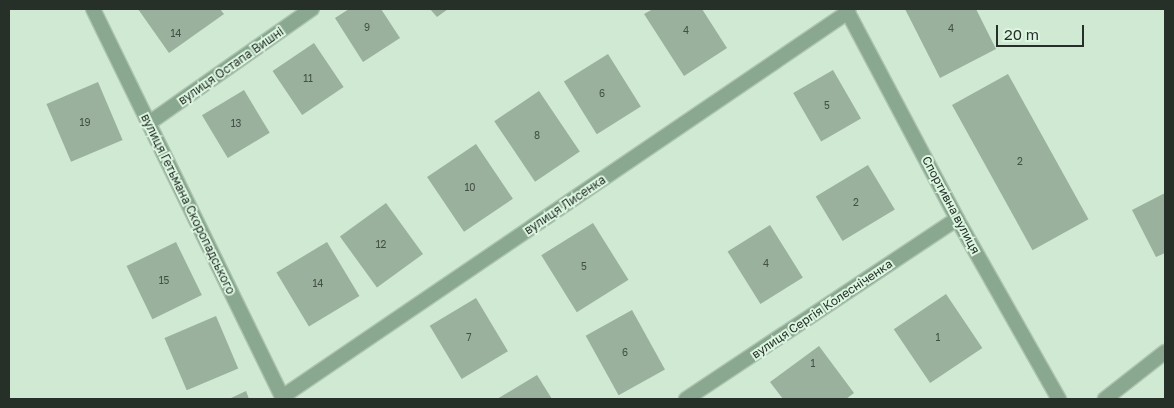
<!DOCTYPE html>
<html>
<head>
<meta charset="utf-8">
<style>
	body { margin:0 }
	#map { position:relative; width:1174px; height:408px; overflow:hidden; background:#cfe9d3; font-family:"Golos Text",sans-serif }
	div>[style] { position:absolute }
	.building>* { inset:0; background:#99b19d; transform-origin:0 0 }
	.roads { filter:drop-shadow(1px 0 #adc4b1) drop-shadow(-1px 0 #adc4b1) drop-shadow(0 1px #adc4b1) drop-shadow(0 -1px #adc4b1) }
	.minor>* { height:14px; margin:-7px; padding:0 7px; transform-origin:7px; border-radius:7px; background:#8aa78f }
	span { translate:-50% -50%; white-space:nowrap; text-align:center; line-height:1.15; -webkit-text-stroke:4px #dcf6e1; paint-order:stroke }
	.number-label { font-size:10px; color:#435045 }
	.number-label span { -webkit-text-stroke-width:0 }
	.street-label { font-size:12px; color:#263028 }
	.frame { position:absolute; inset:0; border:10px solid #263028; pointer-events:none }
	.scale { position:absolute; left:996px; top:25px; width:88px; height:22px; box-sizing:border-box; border:2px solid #263028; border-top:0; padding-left:6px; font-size:15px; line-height:18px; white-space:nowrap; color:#263028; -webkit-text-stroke:4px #dcf6e1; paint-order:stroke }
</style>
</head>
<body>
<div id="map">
	<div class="building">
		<div style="clip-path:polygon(138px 9px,220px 9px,224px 14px,169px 53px)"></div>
		<div style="clip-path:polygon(349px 9px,381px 9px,400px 38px,363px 62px,335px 18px)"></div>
		<div style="clip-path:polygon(430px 9px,448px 9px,437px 17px)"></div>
		<div style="clip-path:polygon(653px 9px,702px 9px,727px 48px,684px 76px,644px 14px)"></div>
		<div style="clip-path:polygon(905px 9px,976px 9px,996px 49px,940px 78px)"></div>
		<div style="left:314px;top:43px;width:53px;height:50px;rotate:56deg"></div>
		<div style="left:608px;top:54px;width:62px;height:52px;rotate:58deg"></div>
		<div style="left:833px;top:70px;width:56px;height:46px;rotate:60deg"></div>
		<div style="left:1008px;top:74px;width:166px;height:64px;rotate:61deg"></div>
		<div style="left:98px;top:82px;width:63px;height:56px;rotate:67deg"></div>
		<div style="left:244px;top:90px;width:50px;height:49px;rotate:59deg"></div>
		<div style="left:539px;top:91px;width:73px;height:54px;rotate:56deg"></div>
		<div style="left:476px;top:144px;width:66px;height:59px;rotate:56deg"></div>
		<div style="left:868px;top:165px;width:52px;height:61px;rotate:59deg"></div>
		<div style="clip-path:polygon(1165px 193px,1165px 253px,1156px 257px,1132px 210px)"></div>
		<div style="left:386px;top:203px;width:63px;height:57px;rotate:54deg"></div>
		<div style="left:593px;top:223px;width:67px;height:61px;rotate:58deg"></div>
		<div style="left:770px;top:225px;width:62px;height:50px;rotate:58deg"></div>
		<div style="left:176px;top:242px;width:59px;height:55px;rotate:64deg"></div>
		<div style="left:327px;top:242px;width:63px;height:59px;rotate:59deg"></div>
		<div style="left:946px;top:294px;width:65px;height:63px;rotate:56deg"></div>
		<div style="left:476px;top:298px;width:62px;height:54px;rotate:59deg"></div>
		<div style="left:632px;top:310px;width:68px;height:53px;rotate:61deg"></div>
		<div style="left:216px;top:316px;width:57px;height:56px;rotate:67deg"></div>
		<div style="clip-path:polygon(819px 346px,854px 393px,846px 399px,783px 399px,770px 382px)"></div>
		<div style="clip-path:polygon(537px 375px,552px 399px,497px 399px)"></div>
		<div style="clip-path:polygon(246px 391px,249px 399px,229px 399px)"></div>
	</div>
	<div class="roads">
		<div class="minor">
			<div style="left:93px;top:9px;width:434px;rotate:64deg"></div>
			<div style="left:846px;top:9px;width:238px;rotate:62.1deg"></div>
			<div style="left:957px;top:219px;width:207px;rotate:60.5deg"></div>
			<div style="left:149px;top:123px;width:199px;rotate:-35deg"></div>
			<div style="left:282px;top:397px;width:685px;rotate:-34.22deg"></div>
			<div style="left:686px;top:399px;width:325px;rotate:-33.6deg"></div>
			<div style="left:1105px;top:399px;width:76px;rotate:-38.1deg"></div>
		</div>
	</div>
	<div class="number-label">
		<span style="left:367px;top:28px">9</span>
		<span style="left:951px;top:29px">4</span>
		<span style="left:686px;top:31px">4</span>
		<span style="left:176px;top:34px">14</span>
		<span style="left:308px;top:79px">11</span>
		<span style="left:602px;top:94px">6</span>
		<span style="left:827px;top:106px">5</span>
		<span style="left:85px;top:123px">19</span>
		<span style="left:236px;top:124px">13</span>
		<span style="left:537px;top:136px">8</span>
		<span style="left:1020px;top:162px">2</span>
		<span style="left:470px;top:188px">10</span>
		<span style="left:856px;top:203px">2</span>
		<span style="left:381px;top:245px">12</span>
		<span style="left:766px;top:264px">4</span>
		<span style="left:584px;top:267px">5</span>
		<span style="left:164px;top:281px">15</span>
		<span style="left:318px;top:284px">14</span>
		<span style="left:469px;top:338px">7</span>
		<span style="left:938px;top:338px">1</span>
		<span style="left:625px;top:353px">6</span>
		<span style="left:813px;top:364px">1</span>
	</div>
	<div class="street-label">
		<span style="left:231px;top:66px;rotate:-35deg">вулиця Остапа Вишні</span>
		<span style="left:188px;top:204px;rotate:64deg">вулиця Гетьмана Скоропадського</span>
		<span style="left:565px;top:205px;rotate:-34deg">вулиця Лисенка</span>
		<span style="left:951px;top:205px;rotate:62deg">Спортивна вулиця</span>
		<span style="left:822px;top:309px;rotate:-34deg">вулиця Сергія Колесніченка</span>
	</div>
	<div class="frame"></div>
	<div class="scale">20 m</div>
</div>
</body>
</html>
